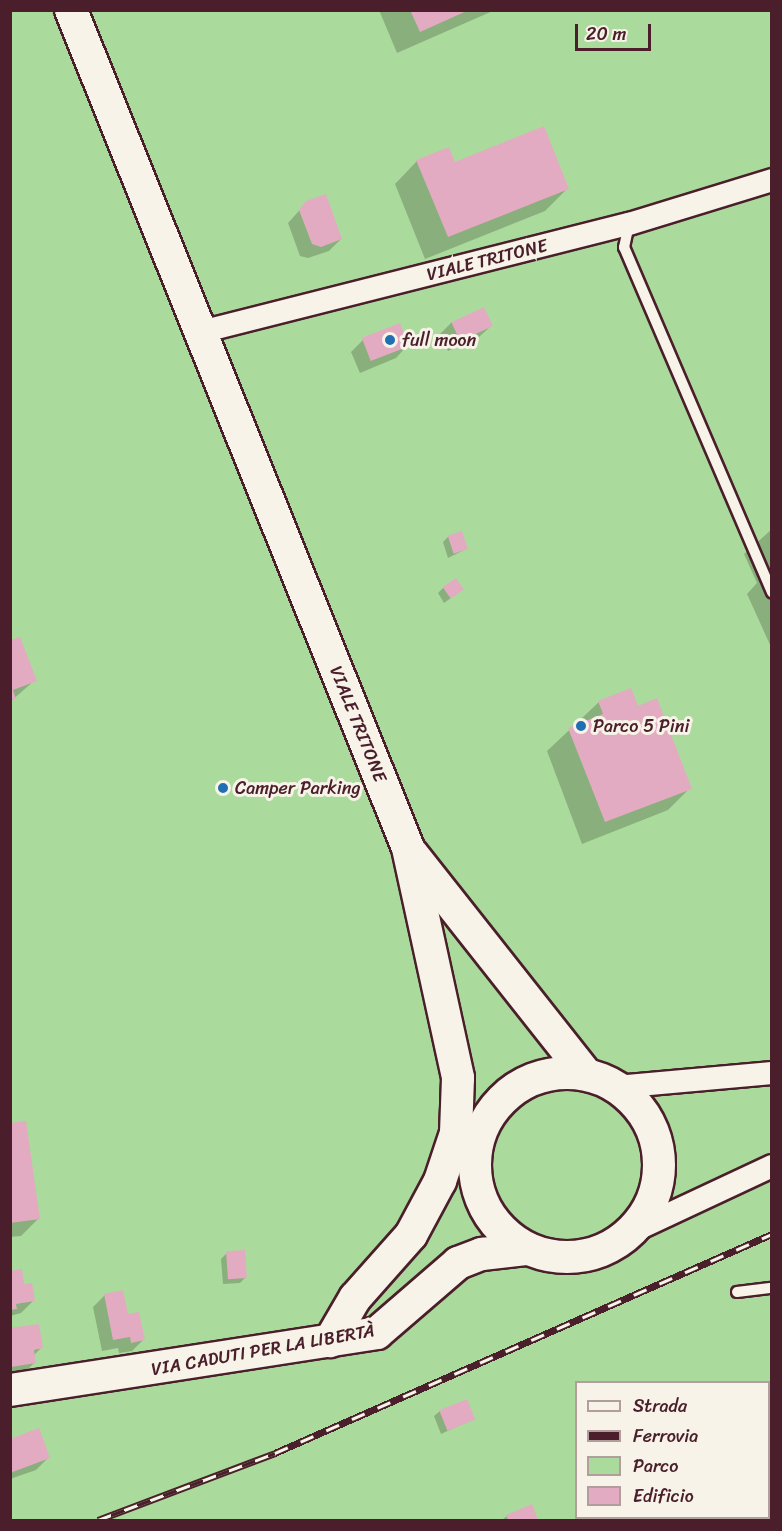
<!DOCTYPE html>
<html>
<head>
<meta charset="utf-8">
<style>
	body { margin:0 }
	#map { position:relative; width:782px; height:1531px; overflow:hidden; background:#f7f3e8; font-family:Sriracha,sans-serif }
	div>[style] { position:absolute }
	.green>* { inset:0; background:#abdb9c }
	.shadow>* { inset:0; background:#0003 }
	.building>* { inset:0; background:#e2abc1; transform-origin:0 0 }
	.roads { filter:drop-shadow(2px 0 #4a1f2b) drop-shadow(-2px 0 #4a1f2b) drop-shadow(0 2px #4a1f2b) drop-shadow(0 -2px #4a1f2b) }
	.lane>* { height:10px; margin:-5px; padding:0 5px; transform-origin:5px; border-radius:5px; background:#f7f3e8 }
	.street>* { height:22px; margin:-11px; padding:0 11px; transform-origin:11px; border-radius:11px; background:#f7f3e8 }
	.secondary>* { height:32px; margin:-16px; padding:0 16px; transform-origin:16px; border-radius:16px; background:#f7f3e8 }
	.secondary>.ring { margin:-16px; padding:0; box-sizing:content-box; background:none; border:32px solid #f7f3e8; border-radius:50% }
	.rail>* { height:7px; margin-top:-3.5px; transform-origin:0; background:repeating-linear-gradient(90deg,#f7f3e8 0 14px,#4a1f2b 0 28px); box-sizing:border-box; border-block:2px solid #4a1f2b }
	.dots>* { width:16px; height:16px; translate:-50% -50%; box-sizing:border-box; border:3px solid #f7f3e8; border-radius:50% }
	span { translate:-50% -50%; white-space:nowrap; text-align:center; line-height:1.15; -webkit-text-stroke:6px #f7f3e8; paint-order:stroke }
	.street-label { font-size:18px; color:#4a1f2b }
	.poi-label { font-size:18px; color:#4a1f2b }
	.left { translate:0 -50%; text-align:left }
	.frame { position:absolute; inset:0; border:12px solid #4a1f2b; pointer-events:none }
	.legend { position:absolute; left:575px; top:1381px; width:195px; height:138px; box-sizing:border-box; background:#f7f3e8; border:2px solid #b29e9c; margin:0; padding:8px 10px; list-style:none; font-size:18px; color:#4a1f2b }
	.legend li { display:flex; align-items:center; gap:12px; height:30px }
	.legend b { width:30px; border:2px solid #b29e9c }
	.scale { position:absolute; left:575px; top:24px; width:76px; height:27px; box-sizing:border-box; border:3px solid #4a1f2b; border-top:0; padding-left:8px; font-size:18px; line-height:21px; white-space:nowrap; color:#4a1f2b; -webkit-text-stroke:4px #f7f3e8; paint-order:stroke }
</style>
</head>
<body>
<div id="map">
	<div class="green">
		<div style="clip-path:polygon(evenodd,10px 11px,771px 11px,771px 1520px,11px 1520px,10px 11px,576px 1382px,768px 1382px,768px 1518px,576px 1518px,576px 1382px)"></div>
	</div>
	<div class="shadow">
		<div style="clip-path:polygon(379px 10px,495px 10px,397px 53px)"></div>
		<div style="clip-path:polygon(417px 161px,454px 164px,567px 189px,545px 211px,425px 259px,395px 184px)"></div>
		<div style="clip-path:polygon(307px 202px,341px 239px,329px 251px,308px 258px,300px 256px,288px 223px)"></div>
		<div style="clip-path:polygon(452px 322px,491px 326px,479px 337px,448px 351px,440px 334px)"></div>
		<div style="clip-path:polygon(363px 340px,407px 346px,396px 358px,360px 373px,351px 352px)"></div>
		<div style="clip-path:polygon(772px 529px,772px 646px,771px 647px,747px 594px,757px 583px,744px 554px)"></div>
		<div style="clip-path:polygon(449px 536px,466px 549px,448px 558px,443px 542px)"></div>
		<div style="clip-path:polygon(443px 588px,462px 590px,444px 603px,438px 593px)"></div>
		<div style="clip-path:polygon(10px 642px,35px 680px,10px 702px)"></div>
		<div style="clip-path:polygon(599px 702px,637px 708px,690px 788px,668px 810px,582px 844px,547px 751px)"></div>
		<div style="clip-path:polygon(10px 1124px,39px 1218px,21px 1236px,10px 1237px)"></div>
		<div style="clip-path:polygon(227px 1253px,246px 1277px,240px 1283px,223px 1284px,221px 1259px)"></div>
		<div style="clip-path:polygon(10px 1272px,33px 1301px,21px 1313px,10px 1316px)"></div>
		<div style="clip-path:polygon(105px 1295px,127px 1316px,144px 1339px,132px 1351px,119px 1353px,118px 1348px,102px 1351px,93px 1307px)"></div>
		<div style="clip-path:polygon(10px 1329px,41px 1348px,33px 1356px,34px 1363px,10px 1387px)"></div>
		<div style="clip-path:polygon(440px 1411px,473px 1419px,441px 1434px,434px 1416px)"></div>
		<div style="clip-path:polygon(10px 1440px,48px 1458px,36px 1470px,10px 1479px)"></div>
		<div style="clip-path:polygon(531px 1506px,536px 1520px,502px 1520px,507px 1516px)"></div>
	</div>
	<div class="building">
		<div style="clip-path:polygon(410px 10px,469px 10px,420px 32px)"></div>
		<div style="clip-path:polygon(544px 126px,569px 189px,448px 237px,416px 160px,449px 147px,455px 162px)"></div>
		<div style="clip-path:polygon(326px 194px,342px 239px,321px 247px,312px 244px,299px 210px,306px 201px)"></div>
		<div style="left:484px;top:307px;width:21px;height:36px;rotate:65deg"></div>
		<div style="left:400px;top:323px;width:25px;height:41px;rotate:69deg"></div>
		<div style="left:462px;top:531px;width:19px;height:15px;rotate:72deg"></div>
		<div style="left:456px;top:578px;width:14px;height:16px;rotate:56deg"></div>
		<div style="clip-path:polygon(20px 637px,37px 681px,13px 690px,16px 699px,10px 701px,10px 640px)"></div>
		<div style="clip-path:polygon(631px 688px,638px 706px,657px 698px,692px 789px,605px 822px,568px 728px,603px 714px,598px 701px)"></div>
		<div style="clip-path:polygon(26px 1121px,40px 1219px,10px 1223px,10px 1123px)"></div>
		<div style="left:245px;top:1250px;width:28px;height:19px;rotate:86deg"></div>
		<div style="clip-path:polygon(22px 1269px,24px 1284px,32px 1283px,35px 1301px,16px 1304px,17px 1309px,10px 1310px,10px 1271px)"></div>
		<div style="clip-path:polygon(123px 1290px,128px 1314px,139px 1312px,145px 1340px,131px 1343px,130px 1337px,113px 1340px,104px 1294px)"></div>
		<div style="clip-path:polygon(39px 1324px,43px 1348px,34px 1350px,36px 1363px,11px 1367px,10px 1328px)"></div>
		<div style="left:467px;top:1399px;width:22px;height:30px;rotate:68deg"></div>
		<div style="clip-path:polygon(39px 1428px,50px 1458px,10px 1473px,10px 1439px)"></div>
		<div style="clip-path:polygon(532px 1504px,538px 1520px,508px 1520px,506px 1515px)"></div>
	</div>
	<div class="roads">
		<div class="lane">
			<div style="left:629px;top:224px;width:24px;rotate:102deg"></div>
			<div style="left:624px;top:247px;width:376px;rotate:66.8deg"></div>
			<div style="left:737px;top:1292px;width:35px;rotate:-7deg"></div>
		</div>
		<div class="street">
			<div style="left:201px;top:332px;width:441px;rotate:-14.2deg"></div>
			<div style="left:629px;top:224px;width:150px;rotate:-17.1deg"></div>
			<div style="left:616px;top:1087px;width:157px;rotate:-5.1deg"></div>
			<div style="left:629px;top:1233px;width:158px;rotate:-25.1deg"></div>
		</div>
		<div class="secondary">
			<div style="left:71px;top:10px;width:903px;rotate:68.09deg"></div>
			<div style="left:408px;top:848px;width:235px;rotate:77.7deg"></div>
			<div style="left:458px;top:1078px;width:55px;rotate:92.1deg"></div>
			<div style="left:456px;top:1133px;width:51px;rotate:108.4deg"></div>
			<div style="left:440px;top:1181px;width:61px;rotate:118.2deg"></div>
			<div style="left:411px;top:1235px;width:84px;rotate:131.6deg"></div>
			<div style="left:355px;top:1298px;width:50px;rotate:120.2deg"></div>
			<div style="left:412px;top:854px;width:280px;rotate:51.7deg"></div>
			<div class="ring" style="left:475px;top:1073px;width:152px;height:152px"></div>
			<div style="left:10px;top:1390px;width:371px;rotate:-8.8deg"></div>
			<div style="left:377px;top:1333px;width:107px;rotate:-40.8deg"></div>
			<div style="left:458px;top:1263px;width:26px;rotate:-21deg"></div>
			<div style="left:482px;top:1254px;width:44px;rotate:-6.5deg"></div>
		</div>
	</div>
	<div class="rail">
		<div style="left:98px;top:1520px;width:189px;rotate:-20.7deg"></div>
		<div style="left:275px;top:1453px;width:543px;rotate:-23.78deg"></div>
	</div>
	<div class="dots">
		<div style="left:390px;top:340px;background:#1f6fb2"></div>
		<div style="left:581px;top:726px;background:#1f6fb2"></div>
		<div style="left:223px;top:788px;background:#1f6fb2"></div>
	</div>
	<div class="street-label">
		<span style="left:487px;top:260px;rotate:-14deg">VIALE TRITONE</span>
		<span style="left:358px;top:724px;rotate:68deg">VIALE TRITONE</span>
		<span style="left:263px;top:1350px;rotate:-10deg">VIA CADUTI PER LA LIBERTÀ</span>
	</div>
	<div class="poi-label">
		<span class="left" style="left:402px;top:340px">full moon</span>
		<span class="left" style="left:593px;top:726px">Parco 5 Pini</span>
		<span class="left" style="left:235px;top:788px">Camper Parking</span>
	</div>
	<div class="frame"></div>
	<ul class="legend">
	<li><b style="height:8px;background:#f7f3e8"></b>Strada</li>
	<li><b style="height:8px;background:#4a1f2b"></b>Ferrovia</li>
	<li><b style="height:16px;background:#abdb9c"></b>Parco</li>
	<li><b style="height:16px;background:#e2abc1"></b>Edificio</li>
	</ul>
	<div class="scale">20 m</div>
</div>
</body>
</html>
